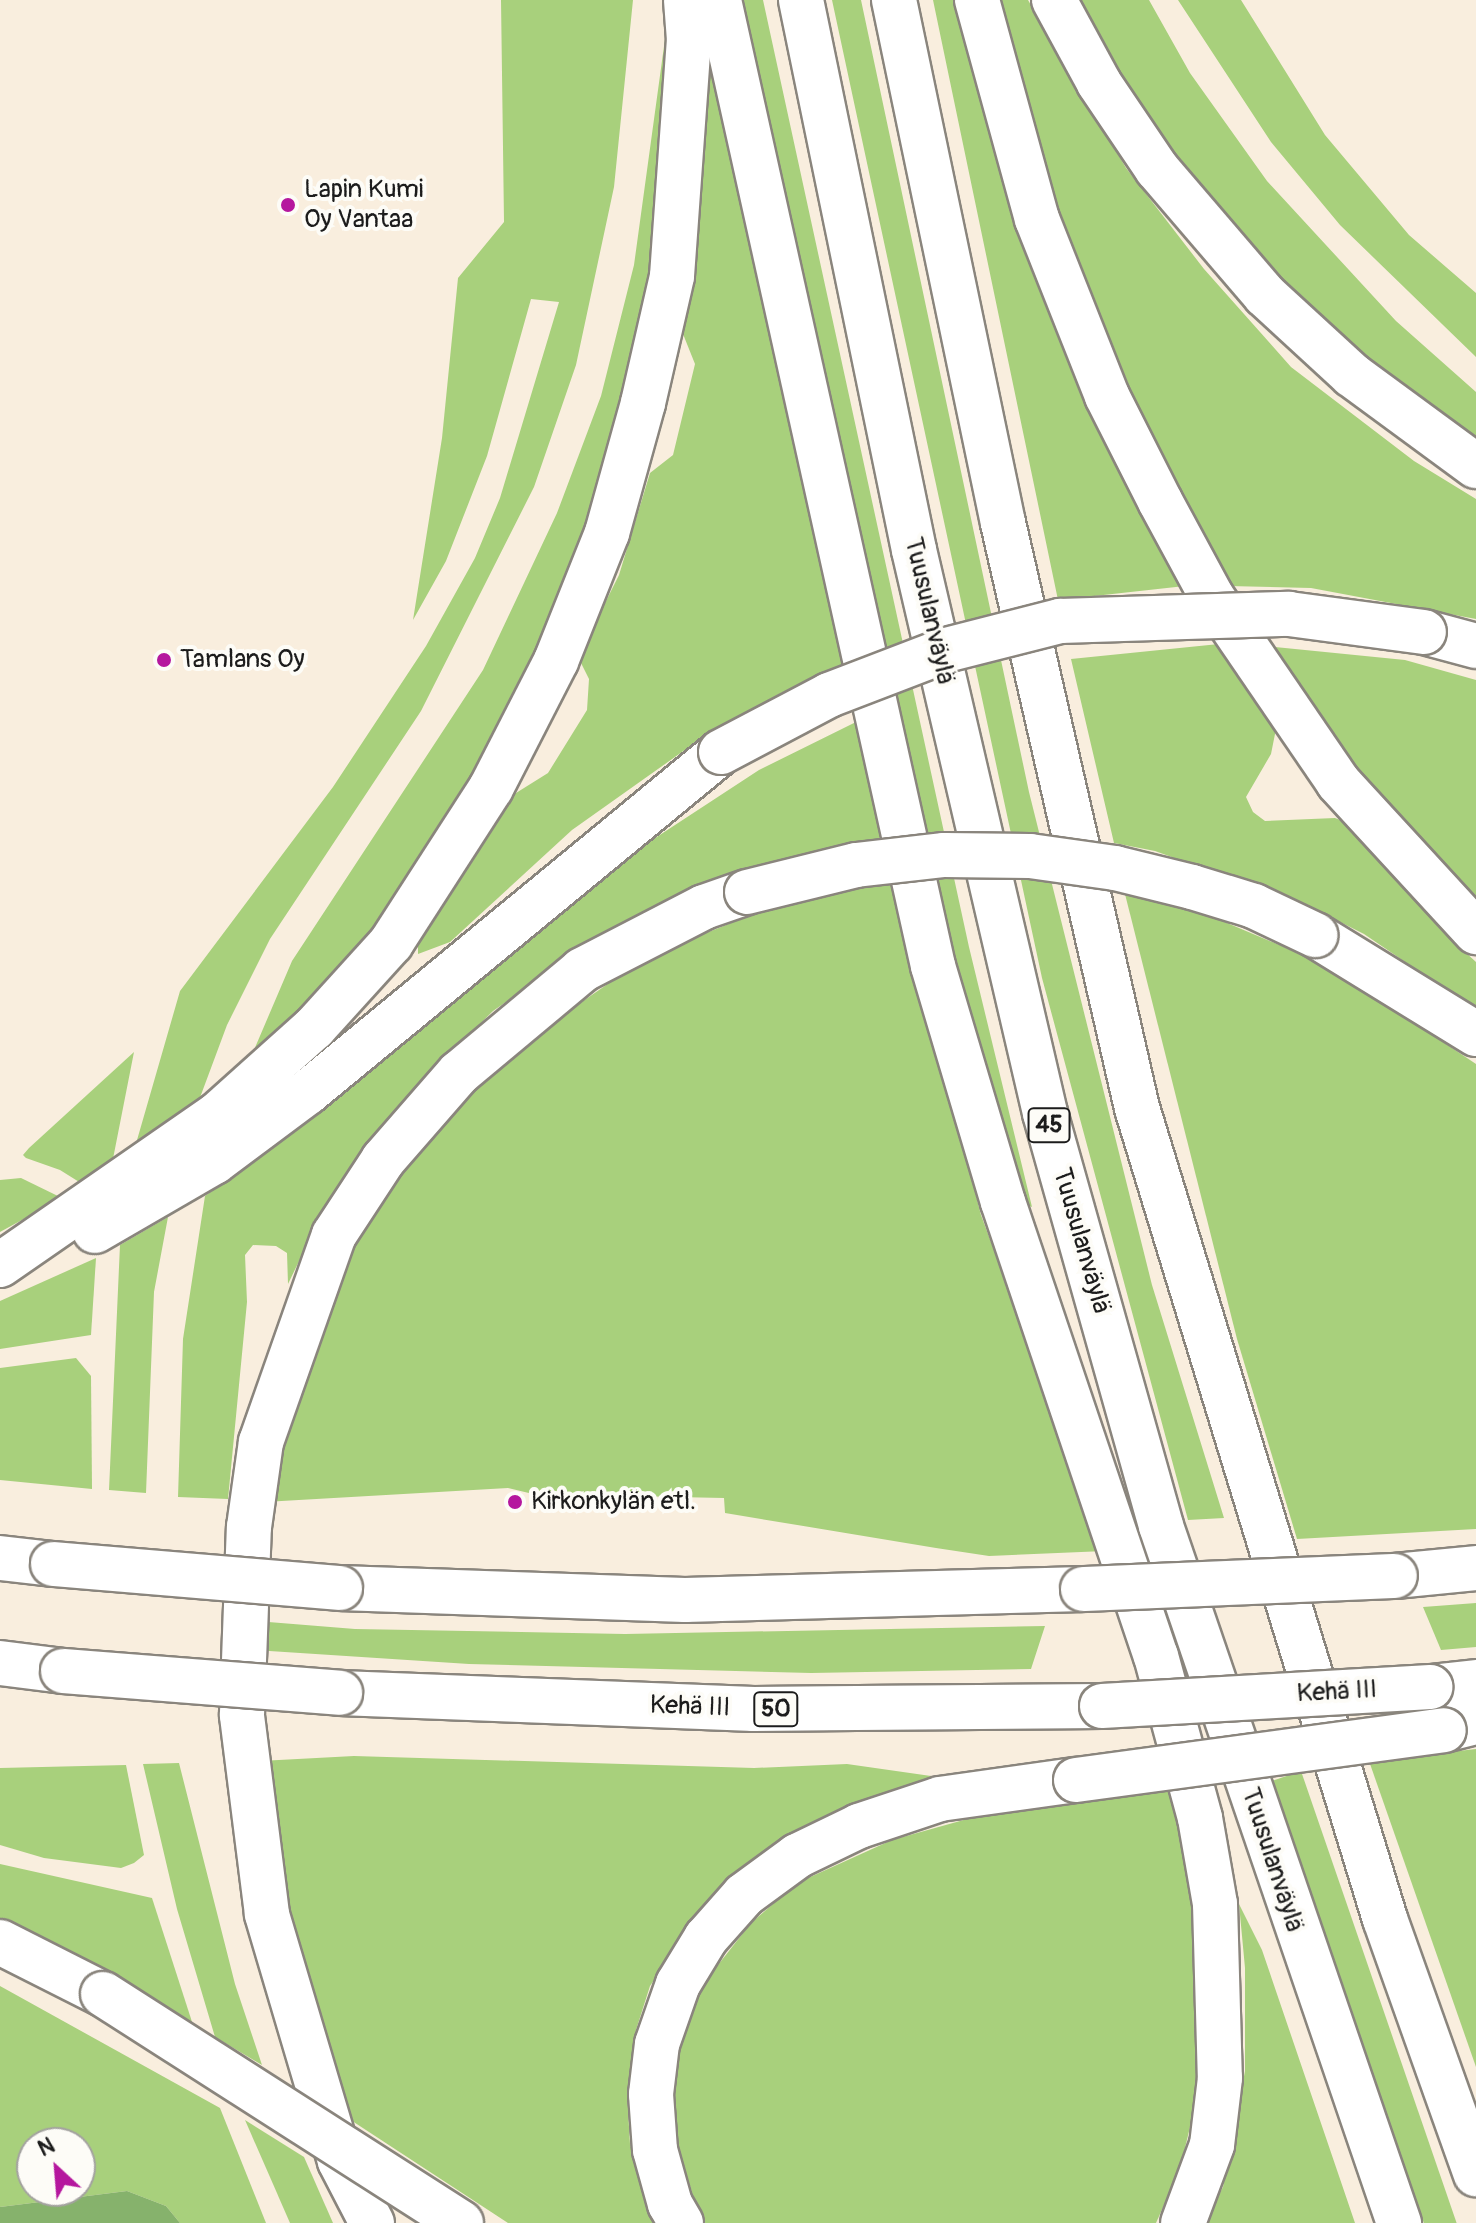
<!DOCTYPE html>
<html>
<head>
<meta charset="utf-8">
<style>
	body { margin:0 }
	#map { position:relative; width:1476px; height:2223px; overflow:hidden; background:#f9eede; font-family:Pangolin,sans-serif }
	div>[style] { position:absolute }
	.green>* { inset:0; background:#a8d07c; transform-origin:0 0 }
	.forest>* { inset:0; background:#86b26c }
	.roads { filter:drop-shadow(2px 0 #8a857d) drop-shadow(-2px 0 #8a857d) drop-shadow(0 2px #8a857d) drop-shadow(0 -2px #8a857d) }
	.highway>* { height:44px; margin:-22px; padding:0 22px; transform-origin:22px; border-radius:22px; background:#fff }
	.bridges { filter:drop-shadow(2px 0 #8a857d) drop-shadow(-2px 0 #8a857d) drop-shadow(0 2px #8a857d) drop-shadow(0 -2px #8a857d) }
	.highway-bridge>* { height:44px; margin:-22px; padding:0 22px; transform-origin:22px; border-radius:22px; background:#fff }
	.dots>* { width:22px; height:22px; translate:-50% -50%; box-sizing:border-box; border:4px solid #fdfcf7; border-radius:50% }
	span { translate:-50% -50%; white-space:nowrap; text-align:center; line-height:1.15; -webkit-text-stroke:8px #fdfcf7; paint-order:stroke }
	.shield-label span { padding:2px 6px; background:#fdfcf7; border:2px solid; border-radius:6px; -webkit-text-stroke-width:0 }
	.shield-label { font-size:24px; color:#1c1c1c; font-weight:700 }
	.poi-label { font-size:26px; color:#1c1c1c }
	.left { translate:0 -50%; text-align:left }
	.street-label { font-size:26px; color:#1c1c1c }
	.north { position:absolute; left:16px; top:2127px; width:80px; height:80px; box-sizing:border-box; background:#fdfcf7; border:2px solid #a3a29f; border-radius:50%; rotate:334deg; font-size:22px; font-weight:700; line-height:32px; text-align:center; color:#1c1c1c }
	.north::after { content:''; display:block; margin:auto; width:28px; height:36px; background:#b5179e; clip-path:polygon(50% 0,100% 100%,50% 72%,0 100%) }
</style>
</head>
<body>
<div id="map">
	<div class="green">
		<div style="clip-path:polygon(501px 0,633px 0,614px 187px,576px 365px,534px 487px,421px 711px,270px 939px,227px 1025px,195px 1111px,133px 1154px,180px 991px,333px 787px,426px 646px,475px 558px,500px 498px,559px 302px,531px 299px,487px 456px,446px 561px,413px 620px,442px 438px,458px 278px,504px 222px)"></div>
		<div style="clip-path:polygon(743px 0,763px 0,969px 947px,1032px 1207px,1020px 1202px,943px 934px)"></div>
		<div style="clip-path:polygon(832px 0,861px 0,1029px 792px,1152px 1285px,1224px 1518px,1188px 1520px,1042px 978px)"></div>
		<div style="clip-path:polygon(933px 0,957px 0,1068px 354px,1108px 447px,1185px 586px,1058px 600px)"></div>
		<div style="clip-path:polygon(999px 0,1028px 0,1126px 168px,1204px 269px,1291px 367px,1414px 461px,1476px 499px,1476px 619px,1311px 588px,1228px 586px,1171px 486px,1062px 225px,1034px 139px)"></div>
		<div style="clip-path:polygon(1076px 0,1149px 0,1190px 73px,1267px 181px,1396px 321px,1476px 392px,1476px 448px,1373px 372px,1264px 264px,1172px 159px)"></div>
		<div style="clip-path:polygon(1178px 0,1241px 0,1325px 135px,1409px 235px,1476px 293px,1476px 357px,1340px 225px,1271px 142px)"></div>
		<div style="clip-path:polygon(702px 5px,845px 664px,781px 693px,689px 747px,572px 830px,450px 942px,418px 954px,418px 942px,508px 798px,548px 773px,587px 710px,589px 679px,578px 657px,619px 575px,650px 473px,673px 455px,695px 364px,681px 329px)"></div>
		<div style="clip-path:polygon(665px 39px,666px 137px,656px 238px,625px 403px,572px 571px,519px 702px,436px 852px,359px 951px,248px 1064px,292px 961px,483px 670px,557px 513px,601px 396px,634px 265px)"></div>
		<div style="clip-path:polygon(1219px 644px,1276px 729px,1271px 754px,1246px 797px,1253px 812px,1265px 821px,1335px 818px,1358px 827px,1439px 928px,1476px 962px,1476px 1010px,1364px 934px,1310px 907px,1155px 851px,1114px 843px,1071px 659px)"></div>
		<div style="clip-path:polygon(1265px 646px,1405px 660px,1476px 680px,1476px 904px,1398px 821px,1308px 712px)"></div>
		<div style="clip-path:polygon(858px 721px,884px 839px,825px 849px,725px 877px,580px 949px,493px 1011px,416px 1087px,316px 1226px,288px 1284px,287px 1253px,276px 1246px,253px 1245px,245px 1255px,247px 1302px,228px 1499px,178px 1497px,183px 1339px,205px 1196px,308px 1121px,646px 844px,759px 770px)"></div>
		<div style="clip-path:polygon(895px 882px,981px 1215px,1105px 1551px,989px 1556px,936px 1548px,725px 1513px,724px 1498px,533px 1494px,508px 1488px,264px 1502px,329px 1287px,383px 1195px,445px 1117px,517px 1047px,648px 956px,782px 903px)"></div>
		<div style="clip-path:polygon(1125px 894px,1180px 903px,1329px 966px,1476px 1064px,1476px 1529px,1297px 1539px,1237px 1339px)"></div>
		<div style="clip-path:polygon(134px 1052px,111px 1169px,84px 1185px,60px 1170px,26px 1158px,23px 1155px,29px 1148px)"></div>
		<div style="clip-path:polygon(21px 1178px,62px 1198px,0 1232px,0 1180px)"></div>
		<div style="clip-path:polygon(168px 1217px,154px 1292px,146px 1493px,109px 1490px,120px 1245px)"></div>
		<div style="clip-path:polygon(96px 1258px,91px 1335px,0 1349px,0 1301px)"></div>
		<div style="clip-path:polygon(76px 1358px,91px 1376px,92px 1489px,0 1480px,0 1368px)"></div>
		<div style="clip-path:polygon(1476px 1603px,1476px 1647px,1441px 1650px,1423px 1607px)"></div>
		<div style="clip-path:polygon(256px 1621px,355px 1629px,625px 1634px,1045px 1626px,1031px 1669px,811px 1673px,469px 1664px,254px 1650px)"></div>
		<div style="clip-path:polygon(1476px 1749px,1476px 2067px,1369px 1761px)"></div>
		<div style="clip-path:polygon(354px 1756px,754px 1768px,847px 1764px,952px 1779px,685px 1934px,650px 1986px,636px 2030px,627px 2092px,630px 2144px,653px 2223px,508px 2223px,343px 2115px,290px 1944px,260px 1761px)"></div>
		<div style="clip-path:polygon(179px 1763px,235px 1984px,262px 2065px,215px 2037px,177px 1909px,143px 1764px)"></div>
		<div style="clip-path:polygon(126px 1765px,144px 1855px,134px 1863px,121px 1868px,44px 1858px,0 1845px,0 1768px)"></div>
		<div style="left:1301px;top:1771px;width:478px;height:31px;rotate:71deg"></div>
		<div style="clip-path:polygon(1171px 1785px,1192px 1911px,1202px 2015px,1195px 2106px,1180px 2169px,1156px 2223px,701px 2223px,669px 2115px,674px 2073px,683px 2027px,703px 1984px,751px 1923px,797px 1883px,892px 1840px,978px 1816px)"></div>
		<div style="clip-path:polygon(0 1864px,152px 1898px,193px 2025px,0 1918px)"></div>
		<div style="clip-path:polygon(1239px 1904px,1262px 1950px,1355px 2223px,1204px 2223px,1223px 2187px,1245px 2071px,1245px 1968px)"></div>
		<div style="clip-path:polygon(evenodd,0 1986px,220px 2108px,266px 2223px,180px 2223px,166px 2206px,127px 2191px,0 2207px,0 1986px,32px 2143px,80px 2143px,80px 2191px,32px 2191px,32px 2143px)"></div>
		<div style="clip-path:polygon(245px 2120px,304px 2157px,333px 2223px,290px 2223px)"></div>
	</div>
	<div class="forest">
		<div style="clip-path:polygon(127px 2191px,166px 2206px,180px 2223px,0 2223px,0 2207px)"></div>
	</div>
	<div class="roads">
		<div class="highway">
			<div style="left:719px;top:0;width:989px;rotate:77.51deg"></div>
			<div style="left:933px;top:966px;width:246px;rotate:73.5deg"></div>
			<div style="left:1003px;top:1202px;width:479px;rotate:71.4deg"></div>
			<div style="left:1156px;top:1656px;width:168px;rotate:74.8deg"></div>
			<div style="left:1200px;top:1818px;width:87px;rotate:80.1deg"></div>
			<div style="left:1215px;top:1904px;width:174px;rotate:88.4deg"></div>
			<div style="left:1220px;top:2078px;width:67px;rotate:96.8deg"></div>
			<div style="left:1212px;top:2145px;width:83px;rotate:110.4deg"></div>
			<div style="left:801px;top:0;width:561px;rotate:78.39deg"></div>
			<div style="left:914px;top:550px;width:578px;rotate:76.9deg"></div>
			<div style="left:1045px;top:1113px;width:429px;rotate:74.3deg"></div>
			<div style="left:1161px;top:1526px;width:737px;rotate:71.15deg"></div>
			<div style="left:894px;top:0;width:534px;rotate:78.23deg"></div>
			<div style="left:1003px;top:523px;width:600px;rotate:77.1deg"></div>
			<div style="left:1137px;top:1108px;width:848px;rotate:73deg"></div>
			<div style="left:1385px;top:1919px;width:271px;rotate:70.4deg"></div>
			<div style="left:977px;top:0;width:227px;rotate:74.7deg"></div>
			<div style="left:1037px;top:219px;width:190px;rotate:68.4deg"></div>
			<div style="left:1107px;top:396px;width:118px;rotate:63.2deg"></div>
			<div style="left:1160px;top:501px;width:109px;rotate:61.6deg"></div>
			<div style="left:1212px;top:597px;width:224px;rotate:55.7deg"></div>
			<div style="left:1338px;top:782px;width:204px;rotate:47.4deg"></div>
			<div style="left:1054px;top:0;width:94px;rotate:61.5deg"></div>
			<div style="left:1099px;top:83px;width:104px;rotate:56deg"></div>
			<div style="left:1157px;top:169px;width:166px;rotate:49.4deg"></div>
			<div style="left:1265px;top:295px;width:118px;rotate:42.6deg"></div>
			<div style="left:1352px;top:375px;width:154px;rotate:36.3deg"></div>
			<div style="left:1424px;top:632px;width:54px;rotate:15.1deg"></div>
			<div style="left:1315px;top:935px;width:189px;rotate:31.6deg"></div>
			<div style="left:95px;top:1231px;width:138px;rotate:-30.1deg"></div>
			<div style="left:214px;top:1162px;width:117px;rotate:-36.7deg"></div>
			<div style="left:308px;top:1092px;width:535px;rotate:-39.46deg"></div>
			<div style="left:0;top:1265px;width:265px;rotate:-34.7deg"></div>
			<div style="left:218px;top:1114px;width:129px;rotate:-41.9deg"></div>
			<div style="left:314px;top:1028px;width:115px;rotate:-47.8deg"></div>
			<div style="left:391px;top:943px;width:184px;rotate:-57.2deg"></div>
			<div style="left:491px;top:788px;width:143px;rotate:-62.9deg"></div>
			<div style="left:556px;top:661px;width:138px;rotate:-68.3deg"></div>
			<div style="left:607px;top:533px;width:135px;rotate:-74.5deg"></div>
			<div style="left:643px;top:403px;width:130px;rotate:-77.1deg"></div>
			<div style="left:672px;top:276px;width:237px;rotate:-85.9deg"></div>
			<div style="left:689px;top:40px;width:40px;rotate:-94.3deg"></div>
			<div style="left:0;top:1558px;width:53px;rotate:6.5deg"></div>
			<div style="left:1395px;top:1576px;width:81px;rotate:-5.6deg"></div>
			<div style="left:340px;top:1588px;width:345px;rotate:2deg"></div>
			<div style="left:685px;top:1600px;width:398px;rotate:-1.6deg"></div>
			<div style="left:0;top:1663px;width:64px;rotate:7.2deg"></div>
			<div style="left:1430px;top:1687px;width:46px;rotate:-6.2deg"></div>
			<div style="left:340px;top:1693px;width:414px;rotate:2.2deg"></div>
			<div style="left:754px;top:1709px;width:348px;rotate:-0.5deg"></div>
			<div style="left:1444px;top:1730px;width:33px;rotate:-14deg"></div>
			<div style="left:0;top:1942px;width:115px;rotate:26.8deg"></div>
			<div style="left:372px;top:2223px;width:70px;rotate:-117.3deg"></div>
			<div style="left:340px;top:2161px;width:258px;rotate:-106.5deg"></div>
			<div style="left:267px;top:1914px;width:201px;rotate:-97.2deg"></div>
			<div style="left:242px;top:1715px;width:188px;rotate:-87.9deg"></div>
			<div style="left:249px;top:1527px;width:86px;rotate:-82deg"></div>
			<div style="left:261px;top:1442px;width:219px;rotate:-70.6deg"></div>
			<div style="left:334px;top:1235px;width:90px;rotate:-56.8deg"></div>
			<div style="left:383px;top:1160px;width:116px;rotate:-48.9deg"></div>
			<div style="left:459px;top:1073px;width:160px;rotate:-39.9deg"></div>
			<div style="left:582px;top:970px;width:137px;rotate:-27.3deg"></div>
			<div style="left:704px;top:907px;width:46px;rotate:-19.2deg"></div>
			<div style="left:681px;top:2223px;width:22px;rotate:-120deg"></div>
			<div style="left:670px;top:2204px;width:56px;rotate:-105.5deg"></div>
			<div style="left:655px;top:2150px;width:56px;rotate:-94.1deg"></div>
			<div style="left:651px;top:2094px;width:50px;rotate:-83.2deg"></div>
			<div style="left:657px;top:2044px;width:64px;rotate:-70.7deg"></div>
			<div style="left:678px;top:1984px;width:54px;rotate:-58.7deg"></div>
			<div style="left:706px;top:1938px;width:57px;rotate:-48.5deg"></div>
			<div style="left:744px;top:1895px;width:66px;rotate:-36.3deg"></div>
			<div style="left:797px;top:1856px;width:69px;rotate:-25.8deg"></div>
			<div style="left:859px;top:1826px;width:85px;rotate:-18.4deg"></div>
			<div style="left:940px;top:1799px;width:137px;rotate:-8deg"></div>
		</div>
	</div>
	<div class="bridges">
		<div class="highway-bridge">
			<div style="left:721px;top:752px;width:122px;rotate:-27.8deg"></div>
			<div style="left:829px;top:695px;width:125px;rotate:-21deg"></div>
			<div style="left:946px;top:650px;width:118px;rotate:-14.3deg"></div>
			<div style="left:1060px;top:621px;width:229px;rotate:-1.8deg"></div>
			<div style="left:1289px;top:614px;width:136px;rotate:7.6deg"></div>
			<div style="left:747px;top:892px;width:112px;rotate:-13.9deg"></div>
			<div style="left:856px;top:865px;width:89px;rotate:-6.5deg"></div>
			<div style="left:944px;top:855px;width:86px;rotate:0.7deg"></div>
			<div style="left:1030px;top:856px;width:86px;rotate:8deg"></div>
			<div style="left:1115px;top:868px;width:79px;rotate:13.9deg"></div>
			<div style="left:1192px;top:887px;width:65px;rotate:17deg"></div>
			<div style="left:1254px;top:906px;width:68px;rotate:25.4deg"></div>
			<div style="left:53px;top:1564px;width:288px;rotate:4.8deg"></div>
			<div style="left:1083px;top:1589px;width:312px;rotate:-2.4deg"></div>
			<div style="left:63px;top:1671px;width:278px;rotate:4.5deg"></div>
			<div style="left:1102px;top:1706px;width:329px;rotate:-3.3deg"></div>
			<div style="left:1076px;top:1780px;width:371px;rotate:-7.7deg"></div>
			<div style="left:103px;top:1994px;width:425px;rotate:32.6deg"></div>
		</div>
	</div>
	<div class="dots">
		<div style="left:288px;top:205px;background:#b5179e"></div>
		<div style="left:164px;top:660px;background:#b5179e"></div>
		<div style="left:515px;top:1502px;background:#b5179e"></div>
	</div>
	<div class="shield-label">
		<span style="left:1049px;top:1125px">45</span>
		<span style="left:776px;top:1709px">50</span>
	</div>
	<div class="poi-label">
		<span class="left" style="left:304px;top:205px">Lapin Kumi<br>Oy Vantaa</span>
		<span class="left" style="left:180px;top:660px">Tamlans Oy</span>
		<span class="left" style="left:531px;top:1502px">Kirkonkylän etl.</span>
	</div>
	<div class="street-label">
		<span style="left:929px;top:611px;rotate:77deg">Tuusulanväylä</span>
		<span style="left:1081px;top:1241px;rotate:74deg">Tuusulanväylä</span>
		<span style="left:1337px;top:1692px;rotate:-3deg">Kehä III</span>
		<span style="left:690px;top:1707px;rotate:2deg">Kehä III</span>
		<span style="left:1272px;top:1860px;rotate:72deg">Tuusulanväylä</span>
	</div>
	<div class="north">N</div>
</div>
</body>
</html>
